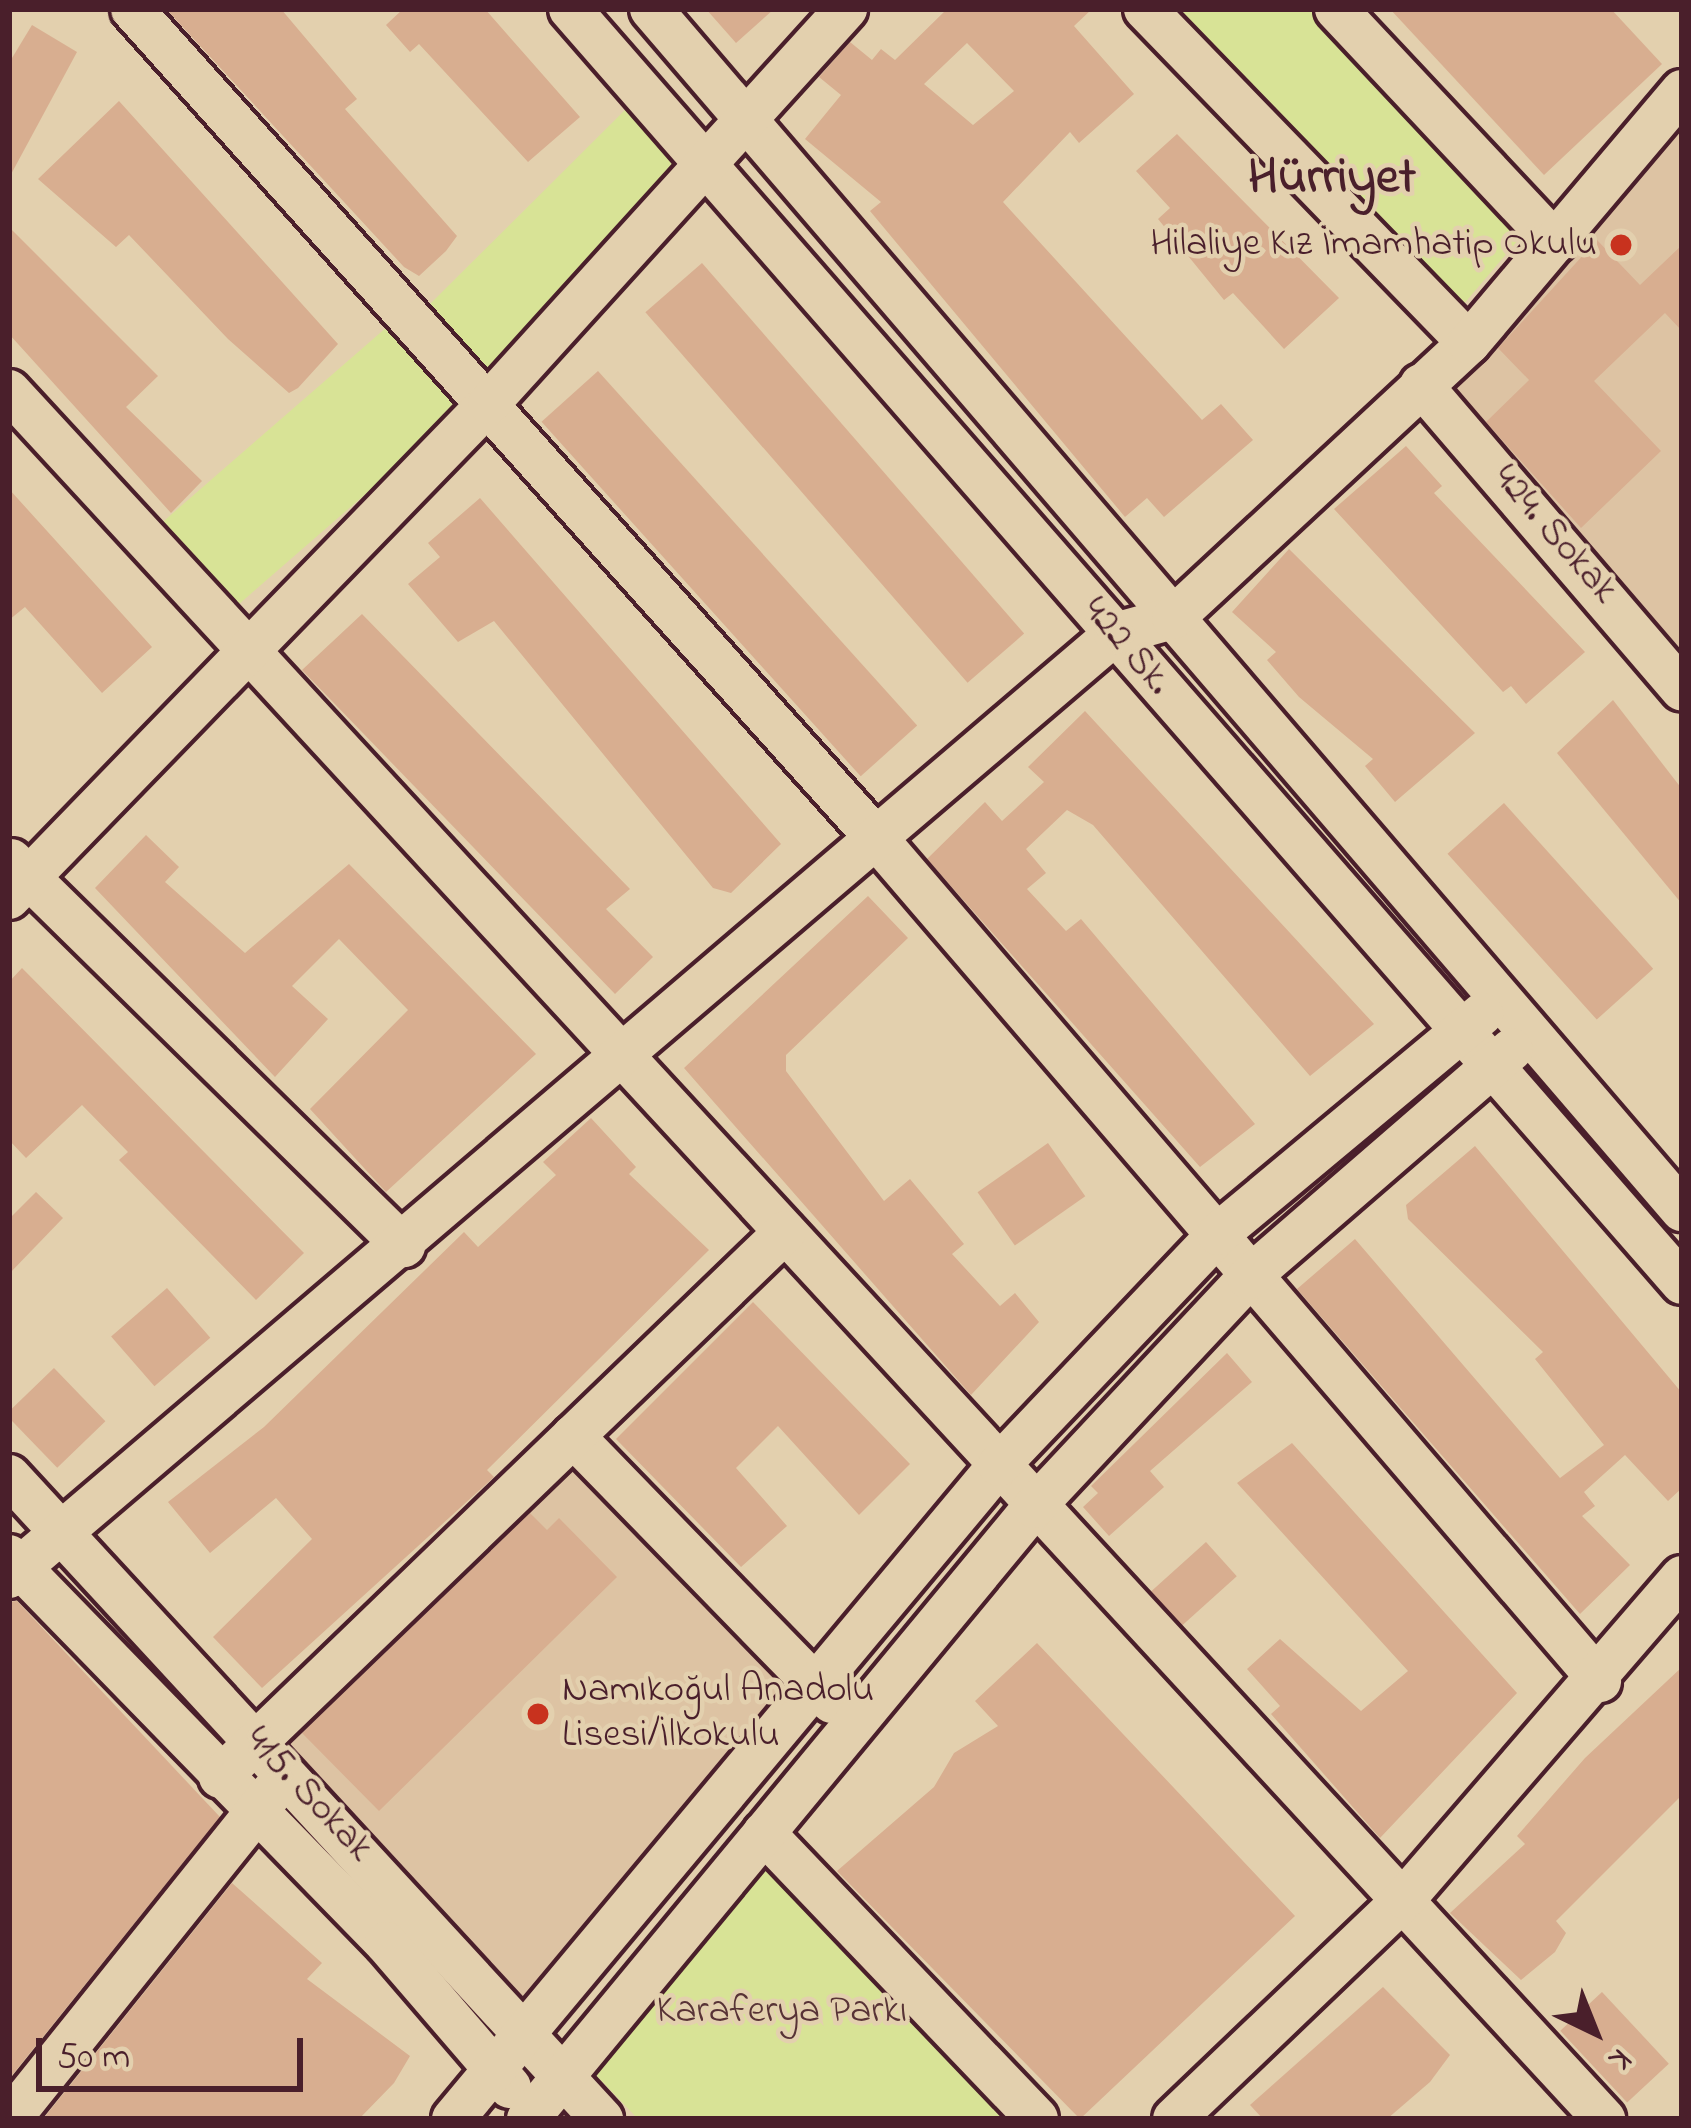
<!DOCTYPE html>
<html>
<head>
<meta charset="utf-8">
<style>
	body { margin:0 }
	#map { position:relative; width:1691px; height:2128px; overflow:hidden; background:#e3d0ae; font-family:"Indie Flower",sans-serif }
	div>[style] { position:absolute }
	.built>* { inset:0; background:#ddc3a3 }
	.green>* { inset:0; background:#d8e396; transform-origin:0 0 }
	.building>* { inset:0; background:#d8ae90; transform-origin:0 0 }
	.roads { filter:drop-shadow(3px 0 #4a1f2b) drop-shadow(-3px 0 #4a1f2b) drop-shadow(0 3px #4a1f2b) drop-shadow(0 -3px #4a1f2b) }
	.minor>* { height:42px; margin:-21px; padding:0 21px; transform-origin:21px; border-radius:21px; background:#e3d0ae }
	.dots>* { width:33px; height:33px; translate:-50% -50%; box-sizing:border-box; border:6px solid #e3d0ae; border-radius:50% }
	span { translate:-50% -50%; white-space:nowrap; text-align:center; line-height:1.15; -webkit-text-stroke:9px #e3d0ae; paint-order:stroke }
	.poi-label { font-size:39px; color:#4a1f2b }
	.right { translate:-100% -50%; text-align:right }
	.left { translate:0 -50%; text-align:left }
	.street-label { font-size:39px; color:#4a1f2b }
	.park-label { font-size:39px; color:#583336 }
	.district-label { font-size:51px; color:#4a1f2b; font-weight:700 }
	.frame { position:absolute; inset:0; border:12px solid #4a1f2b; pointer-events:none }
	.north { position:absolute; left:1535px; top:1972px; width:120px; height:120px; -webkit-text-stroke:9px #e3d0ae; paint-order:stroke; rotate:137deg; font-size:33px; font-weight:700; line-height:48px; text-align:center; color:#4a1f2b }
	.north::after { content:''; display:block; margin:auto; width:42px; height:54px; background:#4a1f2b; clip-path:polygon(50% 0,100% 100%,50% 72%,0 100%) }
	.scale { position:absolute; left:36px; top:2038px; width:267px; height:54px; box-sizing:border-box; border:6px solid #4a1f2b; border-top:0; padding-left:15px; font-size:36px; line-height:42px; white-space:nowrap; color:#4a1f2b; -webkit-text-stroke:9px #e3d0ae; paint-order:stroke }
</style>
</head>
<body>
<div id="map">
	<div class="built">
		<div style="clip-path:polygon(1682px 105px,1682px 665px,1437px 385px)"></div>
		<div style="clip-path:polygon(573px 1436px,814px 1687px,527px 2035px,257px 1740px)"></div>
	</div>
	<div class="green">
		<div style="clip-path:polygon(1175px 9px,1311px 9px,1519px 239px,1463px 305px)"></div>
		<div style="clip-path:polygon(634px 101px,687px 162px,494px 376px,429px 305px)"></div>
		<div style="left:395px;top:320px;width:112px;height:315px;rotate:49deg"></div>
		<div style="clip-path:polygon(777px 1847px,1037px 2119px,638px 2119px,593px 2072px)"></div>
	</div>
	<div class="building">
		<div style="clip-path:polygon(166px 9px,281px 9px,357px 99px,345px 109px,457px 236px,446px 251px,419px 276px,404px 267px)"></div>
		<div style="clip-path:polygon(403px 9px,485px 9px,580px 117px,528px 162px,419px 44px,410px 52px,386px 25px)"></div>
		<div style="clip-path:polygon(706px 9px,774px 9px,736px 43px)"></div>
		<div style="clip-path:polygon(evenodd,947px 9px,1092px 9px,1074px 26px,1134px 94px,1079px 143px,1070px 132px,1003px 202px,1202px 420px,1221px 404px,1253px 440px,1164px 517px,1147px 498px,1125px 517px,870px 211px,881px 202px,805px 139px,841px 95px,819px 77px,850px 42px,872px 60px,881px 49px,895px 60px,947px 9px,967px 43px,1014px 91px,973px 125px,924px 84px,967px 43px)"></div>
		<div style="clip-path:polygon(1390px 9px,1611px 9px,1662px 64px,1544px 175px)"></div>
		<div style="clip-path:polygon(32px 25px,77px 52px,9px 178px,9px 63px)"></div>
		<div style="clip-path:polygon(119px 101px,338px 344px,298px 388px,289px 393px,228px 339px,129px 235px,116px 247px,38px 179px)"></div>
		<div style="clip-path:polygon(1177px 134px,1339px 298px,1284px 349px,1233px 293px,1224px 300px,1158px 219px,1170px 208px,1136px 171px)"></div>
		<div style="clip-path:polygon(9px 227px,158px 376px,126px 407px,202px 481px,171px 513px,9px 334px)"></div>
		<div style="clip-path:polygon(1597px 240px,1640px 285px,1682px 245px,1682px 331px,1665px 313px,1594px 381px,1661px 451px,1581px 528px,1486px 422px,1529px 380px,1498px 348px)"></div>
		<div style="left:702px;top:263px;width:491px;height:75px;rotate:49deg"></div>
		<div style="left:598px;top:371px;width:477px;height:76px;rotate:48deg"></div>
		<div style="clip-path:polygon(1406px 446px,1442px 486px,1434px 493px,1585px 652px,1526px 704px,1511px 686px,1503px 692px,1334px 509px)"></div>
		<div style="clip-path:polygon(9px 489px,152px 647px,102px 693px,25px 607px,9px 620px)"></div>
		<div style="clip-path:polygon(480px 498px,781px 844px,731px 893px,713px 888px,494px 621px,458px 642px,408px 584px,440px 557px,428px 543px)"></div>
		<div style="clip-path:polygon(1289px 549px,1475px 733px,1395px 802px,1365px 766px,1373px 759px,1299px 697px,1267px 660px,1276px 652px,1232px 612px)"></div>
		<div style="clip-path:polygon(362px 614px,630px 889px,606px 909px,653px 957px,615px 994px,302px 670px)"></div>
		<div style="clip-path:polygon(1613px 700px,1682px 789px,1682px 904px,1557px 753px)"></div>
		<div style="clip-path:polygon(1085px 711px,1374px 1024px,1310px 1076px,1093px 825px,1067px 810px,1026px 849px,1046px 873px,1027px 889px,1066px 931px,1081px 919px,1255px 1124px,1200px 1167px,927px 859px,985px 802px,1002px 821px,1044px 782px,1028px 767px)"></div>
		<div style="left:1504px;top:803px;width:223px;height:76px;rotate:48deg"></div>
		<div style="clip-path:polygon(146px 835px,179px 867px,165px 882px,245px 953px,349px 864px,536px 1054px,386px 1192px,310px 1109px,408px 1010px,339px 939px,292px 986px,328px 1019px,275px 1077px,95px 888px)"></div>
		<div style="clip-path:polygon(868px 896px,908px 938px,786px 1055px,786px 1071px,884px 1201px,910px 1179px,964px 1244px,952px 1254px,1000px 1306px,1015px 1293px,1039px 1322px,971px 1395px,684px 1068px)"></div>
		<div style="clip-path:polygon(22px 968px,304px 1253px,256px 1300px,119px 1160px,128px 1152px,82px 1105px,26px 1158px,9px 1140px,9px 982px)"></div>
		<div style="clip-path:polygon(591px 1118px,636px 1167px,629px 1174px,709px 1250px,487px 1470px,494px 1477px,262px 1688px,213px 1637px,312px 1539px,276px 1498px,210px 1553px,168px 1502px,264px 1427px,464px 1232px,478px 1247px,556px 1175px,543px 1162px)"></div>
		<div style="left:1048px;top:1143px;width:65px;height:86px;rotate:55deg"></div>
		<div style="clip-path:polygon(1475px 1146px,1682px 1393px,1682px 1488px,1668px 1501px,1625px 1455px,1584px 1492px,1595px 1506px,1582px 1516px,1630px 1565px,1580px 1614px,1297px 1289px,1355px 1239px,1560px 1478px,1604px 1445px,1535px 1359px,1543px 1352px,1408px 1219px,1406px 1205px)"></div>
		<div style="clip-path:polygon(36px 1192px,63px 1218px,9px 1274px,9px 1219px)"></div>
		<div style="left:167px;top:1288px;width:66px;height:74px;rotate:49deg"></div>
		<div style="clip-path:polygon(753px 1302px,910px 1464px,859px 1515px,778px 1426px,736px 1468px,787px 1526px,741px 1567px,616px 1439px)"></div>
		<div style="clip-path:polygon(1227px 1353px,1252px 1382px,1150px 1471px,1164px 1487px,1109px 1536px,1083px 1507px,1098px 1493px,1091px 1486px)"></div>
		<div style="left:54px;top:1368px;width:74px;height:67px;rotate:46deg"></div>
		<div style="clip-path:polygon(1292px 1443px,1517px 1693px,1380px 1838px,1271px 1714px,1280px 1706px,1247px 1669px,1280px 1639px,1361px 1711px,1408px 1671px,1237px 1483px)"></div>
		<div style="clip-path:polygon(530px 1513px,547px 1530px,559px 1518px,617px 1577px,379px 1811px,302px 1733px)"></div>
		<div style="left:1206px;top:1542px;width:46px;height:74px;rotate:48deg"></div>
		<div style="clip-path:polygon(17px 1601px,220px 1817px,9px 2079px,9px 1602px)"></div>
		<div style="clip-path:polygon(1037px 1643px,1295px 1916px,1080px 2119px,837px 1871px,934px 1787px,954px 1753px,998px 1726px,975px 1701px)"></div>
		<div style="clip-path:polygon(1682px 1667px,1682px 1795px,1556px 1921px,1566px 1933px,1555px 1952px,1521px 1980px,1450px 1913px,1525px 1844px,1517px 1836px,1585px 1758px)"></div>
		<div style="clip-path:polygon(232px 1883px,322px 1963px,307px 1979px,410px 2056px,394px 2083px,359px 2119px,43px 2119px)"></div>
		<div style="clip-path:polygon(1383px 1987px,1450px 2055px,1430px 2082px,1387px 2119px,1263px 2119px,1250px 2105px)"></div>
		<div style="left:1602px;top:1992px;width:98px;height:57px;rotate:47deg"></div>
	</div>
	<div class="roads">
		<div class="minor">
			<div style="left:132px;top:9px;width:1115px;rotate:48.09deg"></div>
			<div style="left:877px;top:839px;width:1110px;rotate:49.35deg"></div>
			<div style="left:570px;top:9px;width:1691px;rotate:48.88deg"></div>
			<div style="left:651px;top:9px;width:1583px;rotate:49.36deg"></div>
			<div style="left:1145px;top:9px;width:465px;rotate:45.9deg"></div>
			<div style="left:1336px;top:9px;width:320px;rotate:46.8deg"></div>
			<div style="left:1421px;top:385px;width:401px;rotate:49.4deg"></div>
			<div style="left:9px;top:391px;width:2352px;rotate:47.29deg"></div>
			<div style="left:11px;top:860px;width:551px;rotate:44.49deg"></div>
			<div style="left:9px;top:898px;width:690px;rotate:-45.88deg"></div>
			<div style="left:489px;top:403px;width:532px;rotate:-47.82deg"></div>
			<div style="left:573px;top:1436px;width:371px;rotate:45.8deg"></div>
			<div style="left:9px;top:1476px;width:875px;rotate:47.32deg"></div>
			<div style="left:9px;top:1556px;width:540px;rotate:45.75deg"></div>
			<div style="left:386px;top:1943px;width:190px;rotate:49.3deg"></div>
			<div style="left:9px;top:1577px;width:1453px;rotate:-40.45deg"></div>
			<div style="left:1115px;top:634px;width:60px;rotate:-15.4deg"></div>
			<div style="left:1173px;top:618px;width:404px;rotate:-42.9deg"></div>
			<div style="left:1469px;top:343px;width:330px;rotate:-49.8deg"></div>
			<div style="left:220px;top:1777px;width:785px;rotate:-43.97deg"></div>
			<div style="left:764px;top:1833px;width:395px;rotate:46.3deg"></div>
			<div style="left:10px;top:2119px;width:419px;rotate:-51.3deg"></div>
			<div style="left:453px;top:2119px;width:852px;rotate:-50.14deg"></div>
			<div style="left:999px;top:1465px;width:318px;rotate:-46.5deg"></div>
			<div style="left:1218px;top:1234px;width:344px;rotate:-39.8deg"></div>
			<div style="left:528px;top:2119px;width:794px;rotate:-50.42deg"></div>
			<div style="left:1034px;top:1507px;width:313px;rotate:-46.9deg"></div>
			<div style="left:1248px;top:1278px;width:349px;rotate:-40.9deg"></div>
			<div style="left:1174px;top:2119px;width:320px;rotate:-43.7deg"></div>
			<div style="left:1405px;top:1898px;width:424px;rotate:-49.2deg"></div>
		</div>
	</div>
	<div class="dots">
		<div style="left:1621px;top:245px;background:#c8321e"></div>
		<div style="left:538px;top:1714px;background:#c8321e"></div>
	</div>
	<div class="poi-label">
		<span class="right" style="left:1597px;top:245px">Hilaliye Kız İmamhatip Okulu</span>
		<span class="left" style="left:562px;top:1714px">Namıkoğul Anadolu<br>Lisesi/İlkokulu</span>
	</div>
	<div class="street-label">
		<span style="left:1554px;top:535px;rotate:49deg">424. Sokak</span>
		<span style="left:1126px;top:647px;rotate:49deg">422 Sk.</span>
		<span style="left:308px;top:1795px;rotate:47deg">415. Sokak</span>
	</div>
	<div class="park-label">
		<span style="left:782px;top:2012px">Karaferya Parkı</span>
	</div>
	<div class="district-label">
		<span style="left:1332px;top:179px">Hürriyet</span>
	</div>
	<div class="frame"></div>
	<div class="north">K</div>
	<div class="scale">50 m</div>
</div>
</body>
</html>
